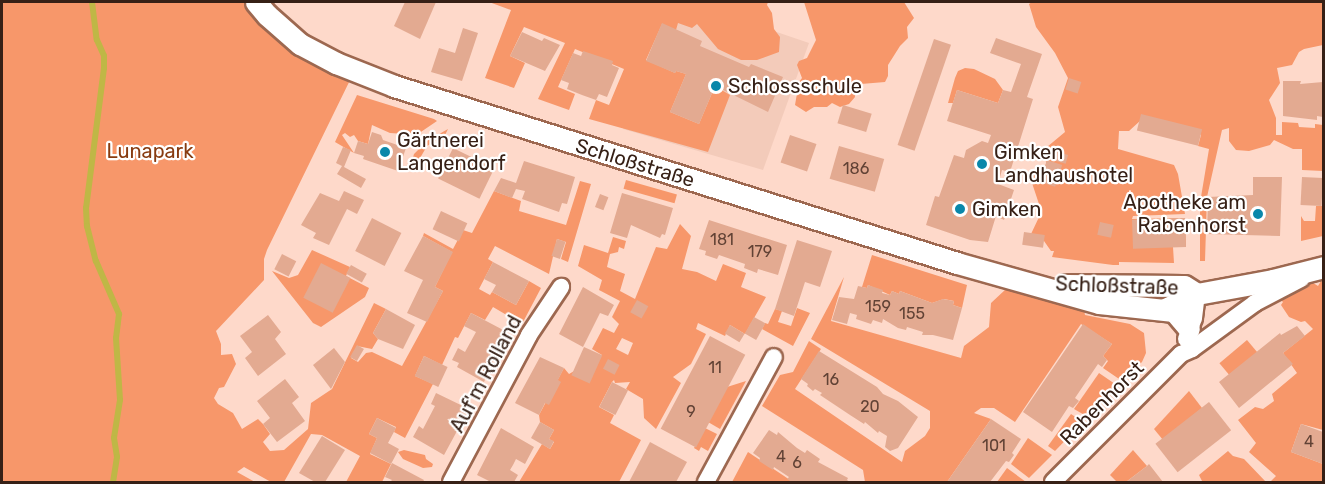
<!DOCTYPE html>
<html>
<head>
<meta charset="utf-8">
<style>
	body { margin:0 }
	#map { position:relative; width:1325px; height:484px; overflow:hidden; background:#fed9ca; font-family:Rubik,sans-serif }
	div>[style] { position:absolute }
	.built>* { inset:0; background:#f3cbba }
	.green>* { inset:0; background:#f7976a; transform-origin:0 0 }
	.stream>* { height:6px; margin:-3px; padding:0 3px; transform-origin:3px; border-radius:3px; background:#bfb746 }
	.building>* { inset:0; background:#e3aa91; transform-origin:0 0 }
	.roads { filter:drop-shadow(2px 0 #9d6850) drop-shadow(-2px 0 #9d6850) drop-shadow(0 2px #9d6850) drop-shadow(0 -2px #9d6850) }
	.minor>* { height:16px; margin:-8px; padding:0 8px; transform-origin:8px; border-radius:8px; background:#fff }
	.tertiary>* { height:21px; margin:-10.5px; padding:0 10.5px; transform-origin:10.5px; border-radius:10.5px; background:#fff }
	.dots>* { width:16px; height:16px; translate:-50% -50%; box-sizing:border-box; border:3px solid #fff; border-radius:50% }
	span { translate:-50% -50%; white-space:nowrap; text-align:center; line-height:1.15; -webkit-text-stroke:4.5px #fff; paint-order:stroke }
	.number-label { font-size:16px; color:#614235 }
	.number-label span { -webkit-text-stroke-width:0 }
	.poi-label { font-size:20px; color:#362016 }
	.left { translate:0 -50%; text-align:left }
	.right { translate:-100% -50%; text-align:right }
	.park-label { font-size:20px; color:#883b10 }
	.street-label { font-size:20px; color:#362016 }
	.frame { position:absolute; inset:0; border:3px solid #362016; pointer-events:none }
</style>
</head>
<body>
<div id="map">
	<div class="built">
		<div style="clip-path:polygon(668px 2px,688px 2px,809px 43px,763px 170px,623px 129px)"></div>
	</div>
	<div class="green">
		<div style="clip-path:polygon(2px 2px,254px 2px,353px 74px,267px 250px,264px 259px,264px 280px,216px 331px,221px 344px,221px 355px,232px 354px,236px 364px,224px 387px,219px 388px,214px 398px,218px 404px,233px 413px,242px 429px,258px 419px,263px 424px,270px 434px,263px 442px,270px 451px,284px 450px,308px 429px,311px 403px,332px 389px,374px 303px,386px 309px,373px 333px,378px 339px,372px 349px,357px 346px,351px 358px,358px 362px,366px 353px,372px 352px,402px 366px,443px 291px,435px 287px,452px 252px,423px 236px,424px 233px,453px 249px,463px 230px,472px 233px,494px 191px,521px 201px,519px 211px,566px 225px,580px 181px,591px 184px,568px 262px,561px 259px,566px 242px,557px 239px,549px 274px,495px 246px,488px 259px,493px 262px,479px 289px,490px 295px,492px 292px,516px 305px,529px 281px,541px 288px,522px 324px,493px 307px,485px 320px,471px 313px,458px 338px,455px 337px,442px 365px,424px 356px,415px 376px,433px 384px,405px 438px,394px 432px,396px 427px,377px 418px,369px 434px,377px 438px,370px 454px,391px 464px,382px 482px,346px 482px,360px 456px,322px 435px,311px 434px,284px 482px,271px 482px,244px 467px,237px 472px,255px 482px,2px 482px)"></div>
		<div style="clip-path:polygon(489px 2px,768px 2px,767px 5px,772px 13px,774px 29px,780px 37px,779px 52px,757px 60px,741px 60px,718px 49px,697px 24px,692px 28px,678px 23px,676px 30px,662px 24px,646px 60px,675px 73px,676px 71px,686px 74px,670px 112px,699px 124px,715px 86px,730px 95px,708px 152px,589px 119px,596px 100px,609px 105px,624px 69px,575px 49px,558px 87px,575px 94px,569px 110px,538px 99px,565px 43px,524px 27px,510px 56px,525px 63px,514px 88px,485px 78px,511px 10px)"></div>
		<div style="clip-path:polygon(804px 2px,904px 2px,914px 18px,907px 27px,908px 38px,900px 46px,888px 65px,888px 76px,885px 82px,861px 84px,854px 90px,855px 97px,849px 104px,840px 107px,832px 103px,827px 107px,814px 107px,806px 112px,795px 105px,799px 82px,802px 78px,797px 65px,799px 61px,807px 58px,816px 40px)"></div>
		<div style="clip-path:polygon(1032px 2px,1323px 2px,1323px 45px,1304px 49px,1299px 52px,1292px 65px,1277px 68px,1280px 83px,1269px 100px,1276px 118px,1276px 135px,1282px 135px,1282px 122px,1298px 123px,1299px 127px,1315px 128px,1315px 124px,1323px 125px,1323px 171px,1302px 170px,1302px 149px,1293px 149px,1274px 140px,1270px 145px,1249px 151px,1236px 150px,1229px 141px,1229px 128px,1222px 130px,1207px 197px,1205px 261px,1200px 261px,1200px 203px,1209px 149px,1198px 146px,1201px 135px,1198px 132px,1141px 120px,1129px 131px,1119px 131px,1118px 149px,1174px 165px,1178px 174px,1185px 214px,1133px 216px,1132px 219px,1185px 218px,1186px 247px,1173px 247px,1174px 263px,1119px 262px,1119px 265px,1113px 265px,1052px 257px,1054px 251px,1051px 251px,1044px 241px,1031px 234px,1040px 215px,1040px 207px,1029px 174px,1047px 164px,1041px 152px,1065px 132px,1058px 107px,1068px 78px,1055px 53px,1036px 27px,1029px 4px)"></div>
		<div style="clip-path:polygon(965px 68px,974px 69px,995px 79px,1003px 90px,998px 103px,957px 90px,953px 103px,948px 103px,955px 78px,958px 71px)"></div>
		<div style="clip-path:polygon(357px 95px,434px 119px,437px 121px,409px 140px,405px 134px,390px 133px,372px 125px,368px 144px,358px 141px,354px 135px,350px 137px,345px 133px,342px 135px,354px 153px,335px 142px)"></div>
		<div style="clip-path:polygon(448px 129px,445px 135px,427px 146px,412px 172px,409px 170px,414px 154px,427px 141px)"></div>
		<div style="left:626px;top:180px;width:53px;height:9px;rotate:16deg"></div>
		<div style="clip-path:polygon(1316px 206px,1323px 206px,1323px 236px,1301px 241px,1301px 216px,1304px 221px,1315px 221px)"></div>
		<div style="clip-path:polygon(evenodd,680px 224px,691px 236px,682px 269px,697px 272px,716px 281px,723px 264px,746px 273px,741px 287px,766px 297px,745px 334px,730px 325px,725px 336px,698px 323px,696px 329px,706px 334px,691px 364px,673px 377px,681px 383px,656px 429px,644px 418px,643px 399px,626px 389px,630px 382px,615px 383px,614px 380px,612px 382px,599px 407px,614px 415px,610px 423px,641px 440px,619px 482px,519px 482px,542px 444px,550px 449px,554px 442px,549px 439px,554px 430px,540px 422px,539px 415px,564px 368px,569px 374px,602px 355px,592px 349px,603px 328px,614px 333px,619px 324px,612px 317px,620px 301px,599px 290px,602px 280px,578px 266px,584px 245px,608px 253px,613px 237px,626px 241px,624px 249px,619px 247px,618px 252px,610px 254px,607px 267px,625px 274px,620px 291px,635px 299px,656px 247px,667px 249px,680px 224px,622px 338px,633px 343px,628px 355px,616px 349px,622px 338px)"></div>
		<div style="clip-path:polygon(312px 250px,350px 267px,346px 276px,369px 288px,365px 297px,321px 327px,313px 323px,272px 271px,289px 278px,298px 275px)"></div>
		<div style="clip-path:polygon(872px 255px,967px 285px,962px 308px,953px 305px,954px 301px,944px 299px,932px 303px,900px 291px,899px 294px,892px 291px,890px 295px,868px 285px,867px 288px,862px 287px)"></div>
		<div style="clip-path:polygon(844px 277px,831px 321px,961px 358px,964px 346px,989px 327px,991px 303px,1006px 289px,1026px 290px,1084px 310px,1085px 315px,1130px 324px,1144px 333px,1146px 353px,1142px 362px,1122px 381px,1103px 368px,1108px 361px,1103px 356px,1112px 344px,1081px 324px,1015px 422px,994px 408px,981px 408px,974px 413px,991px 419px,947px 482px,865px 482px,863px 470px,762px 406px,780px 375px,793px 372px,809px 341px,821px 349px,795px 389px,902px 462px,905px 451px,925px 436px,930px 428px,930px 411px,811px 339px)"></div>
		<div style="clip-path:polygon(1310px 281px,1318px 286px,1321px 281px,1324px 283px,1323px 430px,1301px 424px,1291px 452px,1323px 464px,1323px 482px,1270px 482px,1276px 476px,1249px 452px,1256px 443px,1238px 420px,1255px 407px,1263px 409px,1274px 401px,1272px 394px,1297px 373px,1283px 353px,1313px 329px,1305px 321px,1301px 322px,1289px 317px,1281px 305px,1283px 302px,1280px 299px)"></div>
		<div style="clip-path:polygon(797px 308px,810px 313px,793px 346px,762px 329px,765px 323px,768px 324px,775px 309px,782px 311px,778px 322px,791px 326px)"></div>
		<div style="left:1247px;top:340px;width:16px;height:36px;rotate:50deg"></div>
		<div style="clip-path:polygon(1099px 373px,1118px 386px,1088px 417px,1074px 409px)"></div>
		<div style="clip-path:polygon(746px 381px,720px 429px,708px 422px,727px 387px)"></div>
		<div style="clip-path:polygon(1189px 391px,1202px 408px,1163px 440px,1154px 429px)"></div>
		<div style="clip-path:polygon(1071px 414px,1083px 422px,1055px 451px,1048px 446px)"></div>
		<div style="clip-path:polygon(705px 428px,717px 434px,708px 451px,701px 447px,699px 451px,694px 448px)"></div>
		<div style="clip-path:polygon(1028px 438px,1052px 455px,1029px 478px,1011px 464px)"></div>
		<div style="clip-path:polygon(404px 450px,425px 455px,426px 459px,433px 464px,432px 467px,423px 468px,403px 459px,398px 452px)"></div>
		<div style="clip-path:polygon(1133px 450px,1147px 466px,1126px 482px,1117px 482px,1110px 475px)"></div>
		<div style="clip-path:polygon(1228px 451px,1233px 456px,1244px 459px,1266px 482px,1200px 482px,1202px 481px,1199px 475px)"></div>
		<div style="clip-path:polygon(748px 452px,793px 482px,732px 482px)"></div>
		<div style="clip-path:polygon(1007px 468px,1026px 482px,997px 482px)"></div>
	</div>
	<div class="stream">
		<div style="left:92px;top:2px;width:38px;rotate:83deg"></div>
		<div style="left:97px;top:40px;width:17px;rotate:66deg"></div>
		<div style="left:104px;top:56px;width:12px;rotate:90deg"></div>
		<div style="left:104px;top:68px;width:141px;rotate:97.3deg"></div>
		<div style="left:86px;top:208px;width:18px;rotate:87deg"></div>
		<div style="left:87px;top:226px;width:36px;rotate:76deg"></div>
		<div style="left:96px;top:261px;width:58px;rotate:66.5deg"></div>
		<div style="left:119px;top:314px;width:24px;rotate:97deg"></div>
		<div style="left:116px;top:338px;width:62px;rotate:86.3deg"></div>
		<div style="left:120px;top:400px;width:38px;rotate:99deg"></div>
		<div style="left:114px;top:438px;width:19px;rotate:81deg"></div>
		<div style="left:117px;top:457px;width:25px;rotate:99deg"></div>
	</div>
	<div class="building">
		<div style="clip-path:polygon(405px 2px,436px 2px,420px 39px,394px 26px)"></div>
		<div style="clip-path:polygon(662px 23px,702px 41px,700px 46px,749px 67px,751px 64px,783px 77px,768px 112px,715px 86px,699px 124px,670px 112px,686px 74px,676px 71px,675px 73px,646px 61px)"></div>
		<div style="clip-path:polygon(463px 28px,478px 33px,462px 81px,431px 72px,439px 48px,455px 53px)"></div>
		<div style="clip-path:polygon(522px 32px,542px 41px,544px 38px,560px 45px,545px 71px,510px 56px)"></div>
		<div style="clip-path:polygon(996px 38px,1042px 54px,1027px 97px,1033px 99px,1010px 172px,1002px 170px,998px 184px,1014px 190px,1004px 220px,996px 216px,988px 242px,970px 240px,926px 225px,935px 196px,939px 197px,954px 155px,964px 158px,966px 150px,982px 141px,988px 143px,991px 135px,947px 121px,957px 90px,998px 103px,1003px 90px,1011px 92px,1021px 64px,990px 53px)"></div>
		<div style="left:934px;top:39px;width:18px;height:112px;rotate:19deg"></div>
		<div style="clip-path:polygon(583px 51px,613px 61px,612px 65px,619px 68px,607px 97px,599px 94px,596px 100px,582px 95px,567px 89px,569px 83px,561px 80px,573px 53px,581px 56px)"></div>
		<div style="left:1069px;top:78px;width:13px;height:12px;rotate:18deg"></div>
		<div style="clip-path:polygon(1283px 81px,1301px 81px,1300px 84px,1323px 82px,1323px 117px,1317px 116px,1317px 120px,1283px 116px)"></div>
		<div style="left:843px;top:105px;width:30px;height:19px;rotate:17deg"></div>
		<div style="left:1141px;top:114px;width:63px;height:17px;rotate:14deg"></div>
		<div style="clip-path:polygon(372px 132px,381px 135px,383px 140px,406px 148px,398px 171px,363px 159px,364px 156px,354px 153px,358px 141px,368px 144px)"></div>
		<div style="left:790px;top:135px;width:28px;height:29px;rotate:19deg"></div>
		<div style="left:839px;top:146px;width:47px;height:34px;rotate:16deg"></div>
		<div style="clip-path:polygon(343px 147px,351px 150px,344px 167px,366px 179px,361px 188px,337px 174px,342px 166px,336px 163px)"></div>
		<div style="left:453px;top:148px;width:46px;height:34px;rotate:26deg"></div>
		<div style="left:1047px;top:149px;width:22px;height:9px;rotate:16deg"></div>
		<div style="left:1047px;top:160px;width:16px;height:23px;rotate:18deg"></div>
		<div style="clip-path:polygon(524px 161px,575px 177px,567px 204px,562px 203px,559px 212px,522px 199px,525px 191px,516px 189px,512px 198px,494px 191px,501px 178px,516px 183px)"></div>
		<div style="clip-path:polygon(1253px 177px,1282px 177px,1280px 236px,1207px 234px,1208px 197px,1253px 195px)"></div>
		<div style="left:1302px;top:177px;width:21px;height:28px;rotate:3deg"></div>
		<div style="clip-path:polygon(344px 191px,364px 200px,357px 214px,347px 209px,329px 245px,313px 238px,316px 233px,301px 225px,320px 193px,339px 201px)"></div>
		<div style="clip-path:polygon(622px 193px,673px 208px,665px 235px,662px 234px,660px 238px,631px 225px,627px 238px,610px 233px)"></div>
		<div style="left:600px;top:194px;width:9px;height:14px;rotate:21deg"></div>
		<div style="left:441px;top:211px;width:29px;height:20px;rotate:25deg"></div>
		<div style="left:372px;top:218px;width:33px;height:37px;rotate:27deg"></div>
		<div style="left:1185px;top:218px;width:29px;height:53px;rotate:88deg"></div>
		<div style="clip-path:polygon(709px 220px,787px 245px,778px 275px,758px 269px,757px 273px,744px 268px,745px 264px,719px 255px,717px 259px,705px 255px,706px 251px,699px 249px)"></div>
		<div style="left:1100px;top:222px;width:14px;height:13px;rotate:12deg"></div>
		<div style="left:1024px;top:232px;width:21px;height:13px;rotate:8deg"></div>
		<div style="clip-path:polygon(423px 236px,453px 252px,435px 287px,443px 291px,427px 322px,407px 313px,423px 280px,404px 271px)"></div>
		<div style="left:557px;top:239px;width:9px;height:18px;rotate:18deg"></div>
		<div style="clip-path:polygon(797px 240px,832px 251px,820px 287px,805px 282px,794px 316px,775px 309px)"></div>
		<div style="left:282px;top:254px;width:16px;height:17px;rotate:27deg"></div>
		<div style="clip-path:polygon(493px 262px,529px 281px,516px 305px,492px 292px,496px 285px,484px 279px)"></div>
		<div style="left:321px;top:263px;width:33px;height:39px;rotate:27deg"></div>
		<div style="left:351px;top:265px;width:18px;height:10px;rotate:29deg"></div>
		<div style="clip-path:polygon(868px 285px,883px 290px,882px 293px,890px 295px,892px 291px,899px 294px,900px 291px,932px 303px,943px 299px,954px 301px,953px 305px,962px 308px,953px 340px,933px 335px,922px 335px,923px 332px,907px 327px,906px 330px,898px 328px,883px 319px,882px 323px,873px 320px,871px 324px,856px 319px,857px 315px,850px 313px,847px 324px,832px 320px,839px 297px,854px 299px,858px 286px,867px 288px)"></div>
		<div style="clip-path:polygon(583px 287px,614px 305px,608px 316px,600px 313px,583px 347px,559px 334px)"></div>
		<div style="left:637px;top:300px;width:13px;height:14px;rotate:29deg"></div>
		<div style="clip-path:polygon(386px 309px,415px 325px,403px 349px,378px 339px,373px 333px)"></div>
		<div style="clip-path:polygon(471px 313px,507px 332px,484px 382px,457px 367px,459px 363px,452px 360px,458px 348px,465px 352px,476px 332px,464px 326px)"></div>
		<div style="clip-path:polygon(268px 315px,281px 332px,275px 339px,286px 354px,258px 376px,245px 358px,252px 352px,240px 336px)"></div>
		<div style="left:754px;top:317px;width:13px;height:19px;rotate:29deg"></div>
		<div style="clip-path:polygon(1083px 324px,1112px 344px,1103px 356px,1107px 360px,1102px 367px,1098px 364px,1075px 398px,1079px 401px,1073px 408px,1069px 406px,1052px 432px,1023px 412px)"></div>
		<div style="left:730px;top:325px;width:17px;height:10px;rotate:31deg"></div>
		<div style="clip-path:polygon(1297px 326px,1305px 336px,1283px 353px,1293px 364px,1239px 408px,1219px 382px,1280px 333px,1281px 335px)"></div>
		<div style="left:710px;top:336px;width:40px;height:105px;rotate:28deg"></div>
		<div style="left:357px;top:345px;width:8px;height:14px;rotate:30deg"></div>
		<div style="left:584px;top:347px;width:20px;height:31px;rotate:24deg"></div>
		<div style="clip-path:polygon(334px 348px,345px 362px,331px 389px,313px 365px)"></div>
		<div style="clip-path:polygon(819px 351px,877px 387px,883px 394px,898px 401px,918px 417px,898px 448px,890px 451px,885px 447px,887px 436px,879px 431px,878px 433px,865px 422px,864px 424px,850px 415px,820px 395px,822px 393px,815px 389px,813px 391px,807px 386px,808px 384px,801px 379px)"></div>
		<div style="left:424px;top:356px;width:26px;height:22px;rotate:25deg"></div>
		<div style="clip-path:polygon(540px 357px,564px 368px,558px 380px,561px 382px,549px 405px,545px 403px,539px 415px,515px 403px)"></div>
		<div style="left:608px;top:359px;width:13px;height:11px;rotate:27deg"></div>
		<div style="clip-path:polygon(285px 379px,299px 397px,292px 403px,305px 421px,277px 442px,263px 424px,270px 418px,257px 401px)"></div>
		<div style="left:612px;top:382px;width:18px;height:28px;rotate:27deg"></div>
		<div style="clip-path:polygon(436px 393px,469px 409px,444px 455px,413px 437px,419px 426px,423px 429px,435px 406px,431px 404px)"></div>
		<div style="left:1209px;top:402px;width:36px;height:68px;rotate:52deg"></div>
		<div style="clip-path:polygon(377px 418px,396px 428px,388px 443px,399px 449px,391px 464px,370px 453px,377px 438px,369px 434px)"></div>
		<div style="clip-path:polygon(991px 419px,1021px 439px,1012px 453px,1014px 455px,1009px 462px,1006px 461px,990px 482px,947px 482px)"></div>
		<div style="clip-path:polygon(540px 422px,554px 430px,549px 439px,554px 441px,550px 449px,531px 438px)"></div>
		<div style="clip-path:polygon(1301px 424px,1323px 432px,1323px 464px,1291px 452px)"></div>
		<div style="clip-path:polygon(501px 428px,534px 447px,525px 464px,516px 459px,513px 465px,510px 470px,518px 475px,514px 482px,491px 482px,477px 475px)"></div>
		<div style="clip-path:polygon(769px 430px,777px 435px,778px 432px,797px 448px,805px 453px,807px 450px,820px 459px,818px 462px,848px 478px,847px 480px,850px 482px,792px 482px,787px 479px,789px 477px,774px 467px,773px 470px,759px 461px,760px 458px,753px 453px)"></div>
		<div style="clip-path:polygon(322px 436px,345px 450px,325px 482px,315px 482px,299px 473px)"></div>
		<div style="clip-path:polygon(650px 442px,687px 462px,676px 482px,629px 482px)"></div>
		<div style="clip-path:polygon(392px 463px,424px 480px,423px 482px,390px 482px,392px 480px,385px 477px)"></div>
		<div style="clip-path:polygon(1149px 464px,1163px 482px,1126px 482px,1147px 466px)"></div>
	</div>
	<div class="roads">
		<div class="minor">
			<div style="left:1186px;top:339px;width:22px;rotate:-69deg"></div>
			<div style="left:1194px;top:318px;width:24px;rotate:-83deg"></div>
			<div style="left:451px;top:482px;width:166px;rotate:-62deg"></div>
			<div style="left:529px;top:335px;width:58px;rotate:-56.3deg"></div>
			<div style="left:706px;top:482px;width:142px;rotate:-61.5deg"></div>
			<div style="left:1053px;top:482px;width:181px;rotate:-45deg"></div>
			<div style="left:1181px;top:354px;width:12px;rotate:-24deg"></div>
			<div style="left:1192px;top:349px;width:78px;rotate:-36.1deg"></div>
			<div style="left:1255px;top:303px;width:52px;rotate:-27.6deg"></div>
		</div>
		<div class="tertiary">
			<div style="left:256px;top:2px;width:17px;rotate:50deg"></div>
			<div style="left:267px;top:15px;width:44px;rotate:41.3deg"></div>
			<div style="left:300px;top:44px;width:41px;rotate:27.8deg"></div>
			<div style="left:336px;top:63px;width:62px;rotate:21.6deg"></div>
			<div style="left:394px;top:86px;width:590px;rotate:17.45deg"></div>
			<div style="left:957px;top:263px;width:148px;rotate:15.7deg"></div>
			<div style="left:1099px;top:303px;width:75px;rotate:6.1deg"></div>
			<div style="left:1174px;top:311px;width:23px;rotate:50deg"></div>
			<div style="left:1066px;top:285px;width:118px;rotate:0.5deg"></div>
			<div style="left:1184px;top:286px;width:15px;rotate:32deg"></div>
			<div style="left:1165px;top:309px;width:35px;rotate:-25deg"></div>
			<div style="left:1197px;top:294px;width:77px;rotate:-10.4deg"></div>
			<div style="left:1273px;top:280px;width:53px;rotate:-14.3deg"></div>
		</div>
	</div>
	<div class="dots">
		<div style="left:716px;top:86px;background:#0987aa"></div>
		<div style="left:385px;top:152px;background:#0987aa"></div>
		<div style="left:982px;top:164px;background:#0987aa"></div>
		<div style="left:960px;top:209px;background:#0987aa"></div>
		<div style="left:1258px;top:214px;background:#0987aa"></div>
	</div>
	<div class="number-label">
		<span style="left:856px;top:169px">186</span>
		<span style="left:722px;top:240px">181</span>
		<span style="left:760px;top:252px">179</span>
		<span style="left:878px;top:307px">159</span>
		<span style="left:912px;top:314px">155</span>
		<span style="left:715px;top:368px">11</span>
		<span style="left:831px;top:380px">16</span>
		<span style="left:870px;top:407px">20</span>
		<span style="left:691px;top:412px">9</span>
		<span style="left:1309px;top:442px">4</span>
		<span style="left:994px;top:446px">101</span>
		<span style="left:781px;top:457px">4</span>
		<span style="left:797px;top:463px">6</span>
	</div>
	<div class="poi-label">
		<span class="left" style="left:728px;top:86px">Schlossschule</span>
		<span class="left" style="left:397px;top:152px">Gärtnerei<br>Langendorf</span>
		<span class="left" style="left:994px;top:164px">Gimken<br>Landhaushotel</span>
		<span class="right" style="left:1246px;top:214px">Apotheke am<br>Rabenhorst</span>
		<span class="left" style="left:972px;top:209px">Gimken</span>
	</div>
	<div class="park-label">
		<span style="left:150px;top:151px">Lunapark</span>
	</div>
	<div class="street-label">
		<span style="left:635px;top:163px;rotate:17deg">Schloßstraße</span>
		<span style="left:1117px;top:286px;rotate:2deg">Schloßstraße</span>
		<span style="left:486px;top:374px;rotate:-62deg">Auf'm Rolland</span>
		<span style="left:1102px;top:403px;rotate:-45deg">Rabenhorst</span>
	</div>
	<div class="frame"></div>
</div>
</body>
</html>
